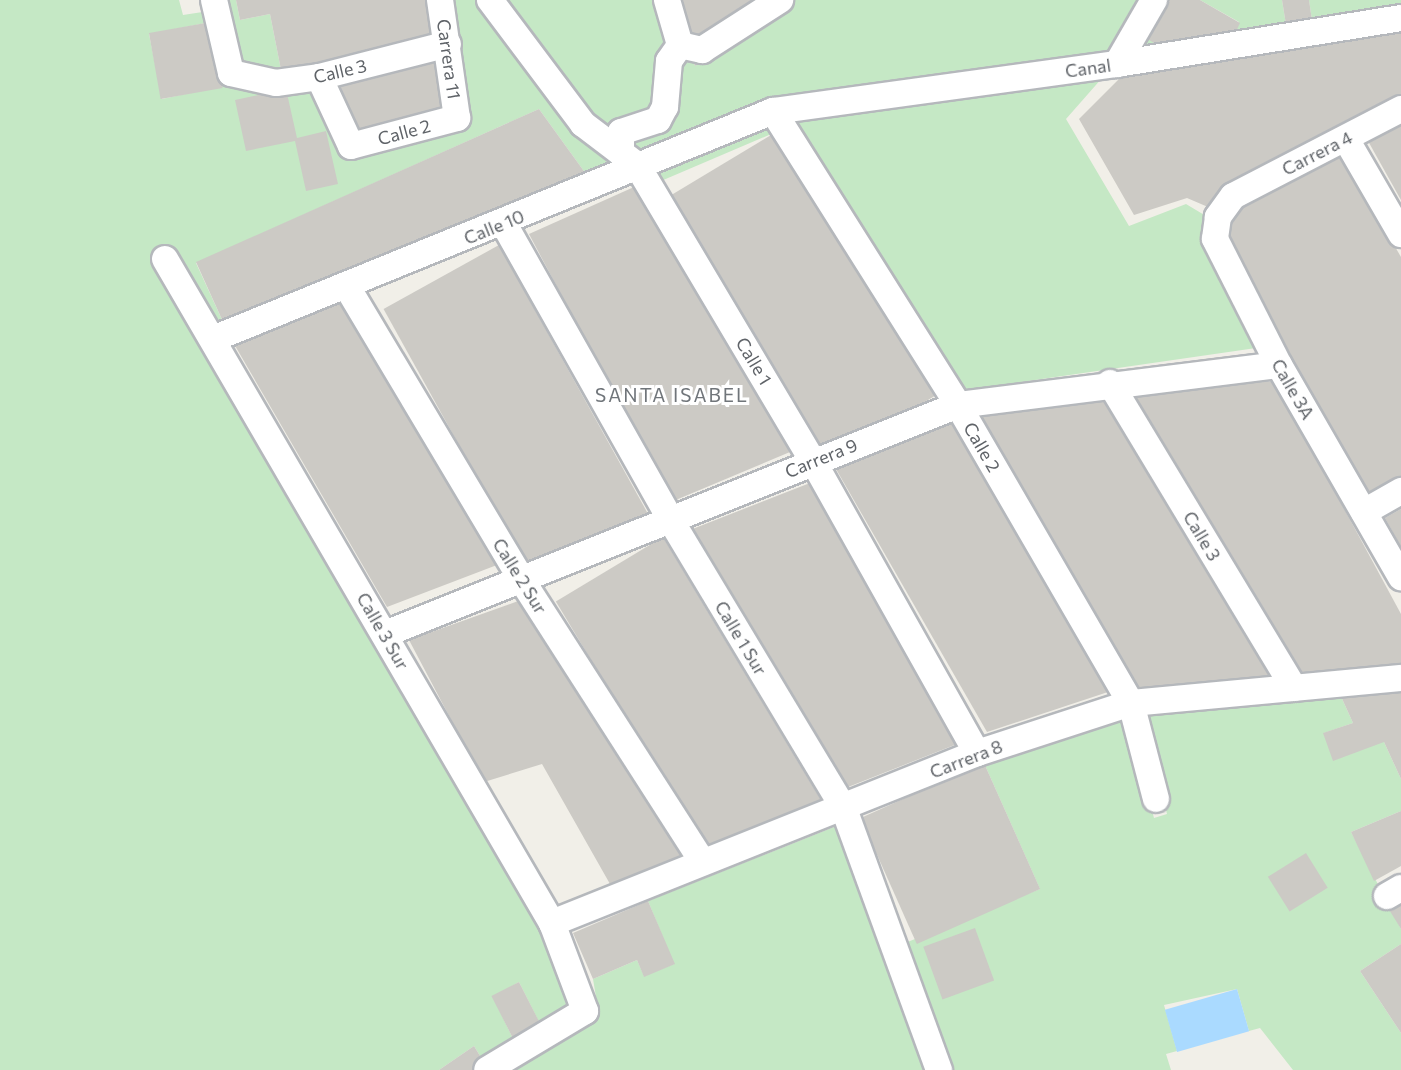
<!DOCTYPE html>
<html>
<head>
<meta charset="utf-8">
<style>
	body { margin:0 }
	#map { position:relative; width:1401px; height:1070px; overflow:hidden; background:#f1efe8; font-family:Commissioner,sans-serif }
	div>[style] { position:absolute }
	.green>* { inset:0; background:#c5e8c5 }
	.water>* { inset:0; background:#aadaff; transform-origin:0 0 }
	.building>* { inset:0; background:#cccac5; transform-origin:0 0 }
	.roads { filter:drop-shadow(2px 0 #b5b8bc) drop-shadow(-2px 0 #b5b8bc) drop-shadow(0 2px #b5b8bc) drop-shadow(0 -2px #b5b8bc) }
	.minor>* { height:26px; margin:-13px; padding:0 13px; transform-origin:13px; border-radius:13px; background:#fff }
	span { translate:-50% -50%; white-space:nowrap; text-align:center; line-height:1.15; -webkit-text-stroke:6px #fff; paint-order:stroke }
	.street-label { font-size:18px; color:#5f6368 }
	.neighbourhood-label { font-size:19px; color:#70757a; letter-spacing:2px }
</style>
</head>
<body>
<div id="map">
	<div class="green">
		<div style="clip-path:polygon(0 0,179px 0,183px 15px,209px 11px,211px 22px,149px 34px,162px 99px,246px 81px,277px 86px,444px 0,482px 0,577px 131px,607px 162px,586px 174px,539px 109px,196px 263px,224px 324px,213px 330px,543px 925px,574px 1007px,543px 1030px,519px 982px,493px 997px,516px 1045px,485px 1064px,474px 1046px,439px 1070px,0 1070px)"></div>
		<div style="clip-path:polygon(229px 0,236px 0,240px 20px,270px 14px,282px 75px,243px 66px)"></div>
		<div style="clip-path:polygon(500px 0,661px 0,690px 48px,695px 66px,788px 0,1164px 0,1168px 52px,771px 107px,636px 154px,589px 119px)"></div>
		<div style="clip-path:polygon(1200px 0,1282px 0,1287px 31px,1231px 42px,1239px 22px)"></div>
		<div style="clip-path:polygon(1309px 0,1401px 0,1401px 12px,1313px 27px)"></div>
		<div style="clip-path:polygon(1110px 69px,1066px 119px,1129px 226px,1186px 204px,1211px 219px,1263px 347px,959px 391px,782px 115px)"></div>
		<div style="clip-path:polygon(767px 119px,776px 132px,661px 181px,651px 166px)"></div>
		<div style="clip-path:polygon(1339px 692px,1353px 723px,1324px 733px,1384px 742px,1401px 779px,1401px 811px,1351px 832px,1401px 929px,1401px 944px,1360px 971px,1401px 1033px,1401px 1070px,1293px 1070px,1260px 1028px,1249px 1031px,1237px 989px,1164px 1005px,1177px 1051px,1166px 1054px,1171px 1070px,951px 1070px,905px 943px,1040px 889px,984px 763px,1125px 713px,1154px 818px,1167px 814px,1140px 711px)"></div>
		<div style="clip-path:polygon(839px 825px,924px 1070px,505px 1070px,599px 1015px,593px 979px,637px 960px,644px 976px,674px 964px,648px 901px)"></div>
	</div>
	<div class="water">
		<div style="left:1237px;top:989px;width:44px;height:75px;rotate:74deg"></div>
	</div>
	<div class="building">
		<div style="clip-path:polygon(236px 0,429px 0,437px 39px,282px 75px,270px 14px,240px 20px)"></div>
		<div style="clip-path:polygon(675px 0,788px 0,695px 66px)"></div>
		<div style="clip-path:polygon(1164px 0,1200px 0,1240px 23px,1231px 42px,1168px 52px,1143px 36px)"></div>
		<div style="clip-path:polygon(1282px 0,1309px 0,1313px 27px,1287px 31px)"></div>
		<div style="left:211px;top:22px;width:67px;height:63px;rotate:80deg"></div>
		<div style="clip-path:polygon(1401px 23px,1401px 101px,1215px 210px,1187px 198px,1134px 215px,1079px 119px,1128px 70px)"></div>
		<div style="left:439px;top:51px;width:61px;height:115px;rotate:79deg"></div>
		<div style="clip-path:polygon(286px 89px,297px 138px,326px 131px,338px 184px,306px 191px,295px 141px,246px 151px,235px 100px)"></div>
		<div style="clip-path:polygon(539px 109px,586px 174px,224px 324px,196px 262px)"></div>
		<div style="clip-path:polygon(1401px 123px,1401px 200px,1368px 141px)"></div>
		<div style="left:776px;top:132px;width:308px;height:125px;rotate:59deg"></div>
		<div style="clip-path:polygon(1342px 155px,1401px 257px,1401px 477px,1367px 497px,1225px 239px,1228px 222px,1240px 206px)"></div>
		<div style="clip-path:polygon(634px 187px,790px 452px,671px 502px,529px 234px)"></div>
		<div style="left:499px;top:245px;width:306px;height:132px;rotate:61deg"></div>
		<div style="clip-path:polygon(339px 302px,497px 565px,387px 607px,234px 344px)"></div>
		<div style="clip-path:polygon(1275px 381px,1401px 614px,1401px 663px,1298px 674px,1132px 394px)"></div>
		<div style="clip-path:polygon(1104px 392px,1273px 678px,1137px 690px,975px 412px)"></div>
		<div style="clip-path:polygon(952px 420px,1111px 691px,987px 732px,836px 469px)"></div>
		<div style="clip-path:polygon(810px 483px,957px 744px,843px 789px,690px 530px)"></div>
		<div style="clip-path:polygon(1401px 509px,1401px 547px,1385px 518px)"></div>
		<div style="left:663px;top:537px;width:306px;height:125px;rotate:59deg"></div>
		<div style="clip-path:polygon(521px 600px,682px 856px,610px 884px,542px 764px,484px 782px,409px 640px)"></div>
		<div style="clip-path:polygon(1401px 686px,1401px 779px,1384px 742px,1333px 761px,1323px 733px,1353px 723px,1339px 692px)"></div>
		<div style="left:984px;top:763px;width:138px;height:135px;rotate:66deg"></div>
		<div style="clip-path:polygon(1401px 811px,1401px 866px,1374px 881px,1351px 832px)"></div>
		<div style="left:1306px;top:853px;width:41px;height:45px;rotate:58deg"></div>
		<div style="clip-path:polygon(1401px 900px,1401px 929px,1388px 908px)"></div>
		<div style="clip-path:polygon(648px 901px,675px 964px,644px 977px,637px 960px,593px 979px,573px 933px)"></div>
		<div style="left:975px;top:928px;width:56px;height:55px;rotate:70deg"></div>
		<div style="clip-path:polygon(1401px 944px,1401px 1033px,1360px 971px)"></div>
		<div style="left:519px;top:982px;width:54px;height:31px;rotate:63deg"></div>
		<div style="clip-path:polygon(474px 1046px,485px 1064px,475px 1070px,439px 1070px)"></div>
	</div>
	<div class="roads">
		<div class="minor">
			<div style="left:214px;top:0;width:75px;rotate:76.9deg"></div>
			<div style="left:231px;top:73px;width:46px;rotate:12.5deg"></div>
			<div style="left:276px;top:83px;width:43px;rotate:-7.9deg"></div>
			<div style="left:319px;top:77px;width:133px;rotate:-14.3deg"></div>
			<div style="left:490px;top:0;width:155px;rotate:53.1deg"></div>
			<div style="left:583px;top:124px;width:68px;rotate:37.2deg"></div>
			<div style="left:637px;top:165px;width:344px;rotate:59.3deg"></div>
			<div style="left:813px;top:461px;width:335px;rotate:60.7deg"></div>
			<div style="left:680px;top:45px;width:23px;rotate:13deg"></div>
			<div style="left:702px;top:50px;width:93px;rotate:-32.7deg"></div>
			<div style="left:1117px;top:64px;width:74px;rotate:-60deg"></div>
			<div style="left:319px;top:77px;width:76px;rotate:65.1deg"></div>
			<div style="left:351px;top:146px;width:110px;rotate:-14.8deg"></div>
			<div style="left:457px;top:118px;width:119px;rotate:-98.2deg"></div>
			<div style="left:1401px;top:109px;width:189px;rotate:152.6deg"></div>
			<div style="left:1233px;top:196px;width:26px;rotate:126deg"></div>
			<div style="left:1218px;top:217px;width:22px;rotate:98deg"></div>
			<div style="left:1215px;top:239px;width:141px;rotate:63.1deg"></div>
			<div style="left:1279px;top:365px;width:245px;rotate:60.1deg"></div>
			<div style="left:773px;top:111px;width:347px;rotate:57.8deg"></div>
			<div style="left:958px;top:405px;width:345px;rotate:59.9deg"></div>
			<div style="left:1131px;top:703px;width:99px;rotate:75.4deg"></div>
			<div style="left:1346px;top:139px;width:110px;rotate:59.9deg"></div>
			<div style="left:621px;top:153px;width:21px;rotate:-90deg"></div>
			<div style="left:621px;top:132px;width:39px;rotate:-18deg"></div>
			<div style="left:658px;top:120px;width:15px;rotate:-62deg"></div>
			<div style="left:665px;top:107px;width:46px;rotate:-85deg"></div>
			<div style="left:669px;top:61px;width:19px;rotate:-55deg"></div>
			<div style="left:680px;top:45px;width:47px;rotate:-106.1deg"></div>
			<div style="left:504px;top:224px;width:338px;rotate:60.6deg"></div>
			<div style="left:670px;top:519px;width:338px;rotate:59deg"></div>
			<div style="left:844px;top:809px;width:278px;rotate:70deg"></div>
			<div style="left:165px;top:259px;width:769px;rotate:59.77deg"></div>
			<div style="left:552px;top:923px;width:94px;rotate:69.4deg"></div>
			<div style="left:585px;top:1011px;width:114px;rotate:149deg"></div>
			<div style="left:346px;top:285px;width:342px;rotate:59.2deg"></div>
			<div style="left:521px;top:579px;width:336px;rotate:57.3deg"></div>
			<div style="left:213px;top:339px;width:605px;rotate:-22.15deg"></div>
			<div style="left:773px;top:111px;width:347px;rotate:-7.8deg"></div>
			<div style="left:1117px;top:64px;width:288px;rotate:-9.2deg"></div>
			<div style="left:1110px;top:383px;width:356px;rotate:58.9deg"></div>
			<div style="left:1364px;top:512px;width:43px;rotate:-29.6deg"></div>
			<div style="left:385px;top:634px;width:617px;rotate:-21.78deg"></div>
			<div style="left:958px;top:405px;width:323px;rotate:-7.1deg"></div>
			<div style="left:1387px;top:896px;width:16px;rotate:-30deg"></div>
			<div style="left:552px;top:923px;width:458px;rotate:-21.8deg"></div>
			<div style="left:977px;top:753px;width:162px;rotate:-18deg"></div>
			<div style="left:1131px;top:703px;width:271px;rotate:-5.3deg"></div>
		</div>
	</div>
	<div class="street-label">
		<span style="left:449px;top:59px;rotate:82deg">Carrera 11</span>
		<span style="left:1088px;top:68px;rotate:-8deg">Canal</span>
		<span style="left:340px;top:71px;rotate:-13deg">Calle 3</span>
		<span style="left:404px;top:132px;rotate:-15deg">Calle 2</span>
		<span style="left:1317px;top:153px;rotate:-27deg">Carrera 4</span>
		<span style="left:494px;top:227px;rotate:-22deg">Calle 10</span>
		<span style="left:754px;top:361px;rotate:59deg">Calle 1</span>
		<span style="left:1293px;top:389px;rotate:60deg">Calle 3A</span>
		<span style="left:982px;top:447px;rotate:60deg">Calle 2</span>
		<span style="left:821px;top:458px;rotate:-22deg">Carrera 9</span>
		<span style="left:1202px;top:536px;rotate:59deg">Calle 3</span>
		<span style="left:520px;top:576px;rotate:58deg">Calle 2 Sur</span>
		<span style="left:383px;top:631px;rotate:60deg">Calle 3 Sur</span>
		<span style="left:741px;top:638px;rotate:59deg">Calle 1 Sur</span>
		<span style="left:966px;top:759px;rotate:-21deg">Carrera 8</span>
	</div>
	<div class="neighbourhood-label">
		<span style="left:672px;top:395px">SANTA ISABEL</span>
	</div>
</div>
</body>
</html>
